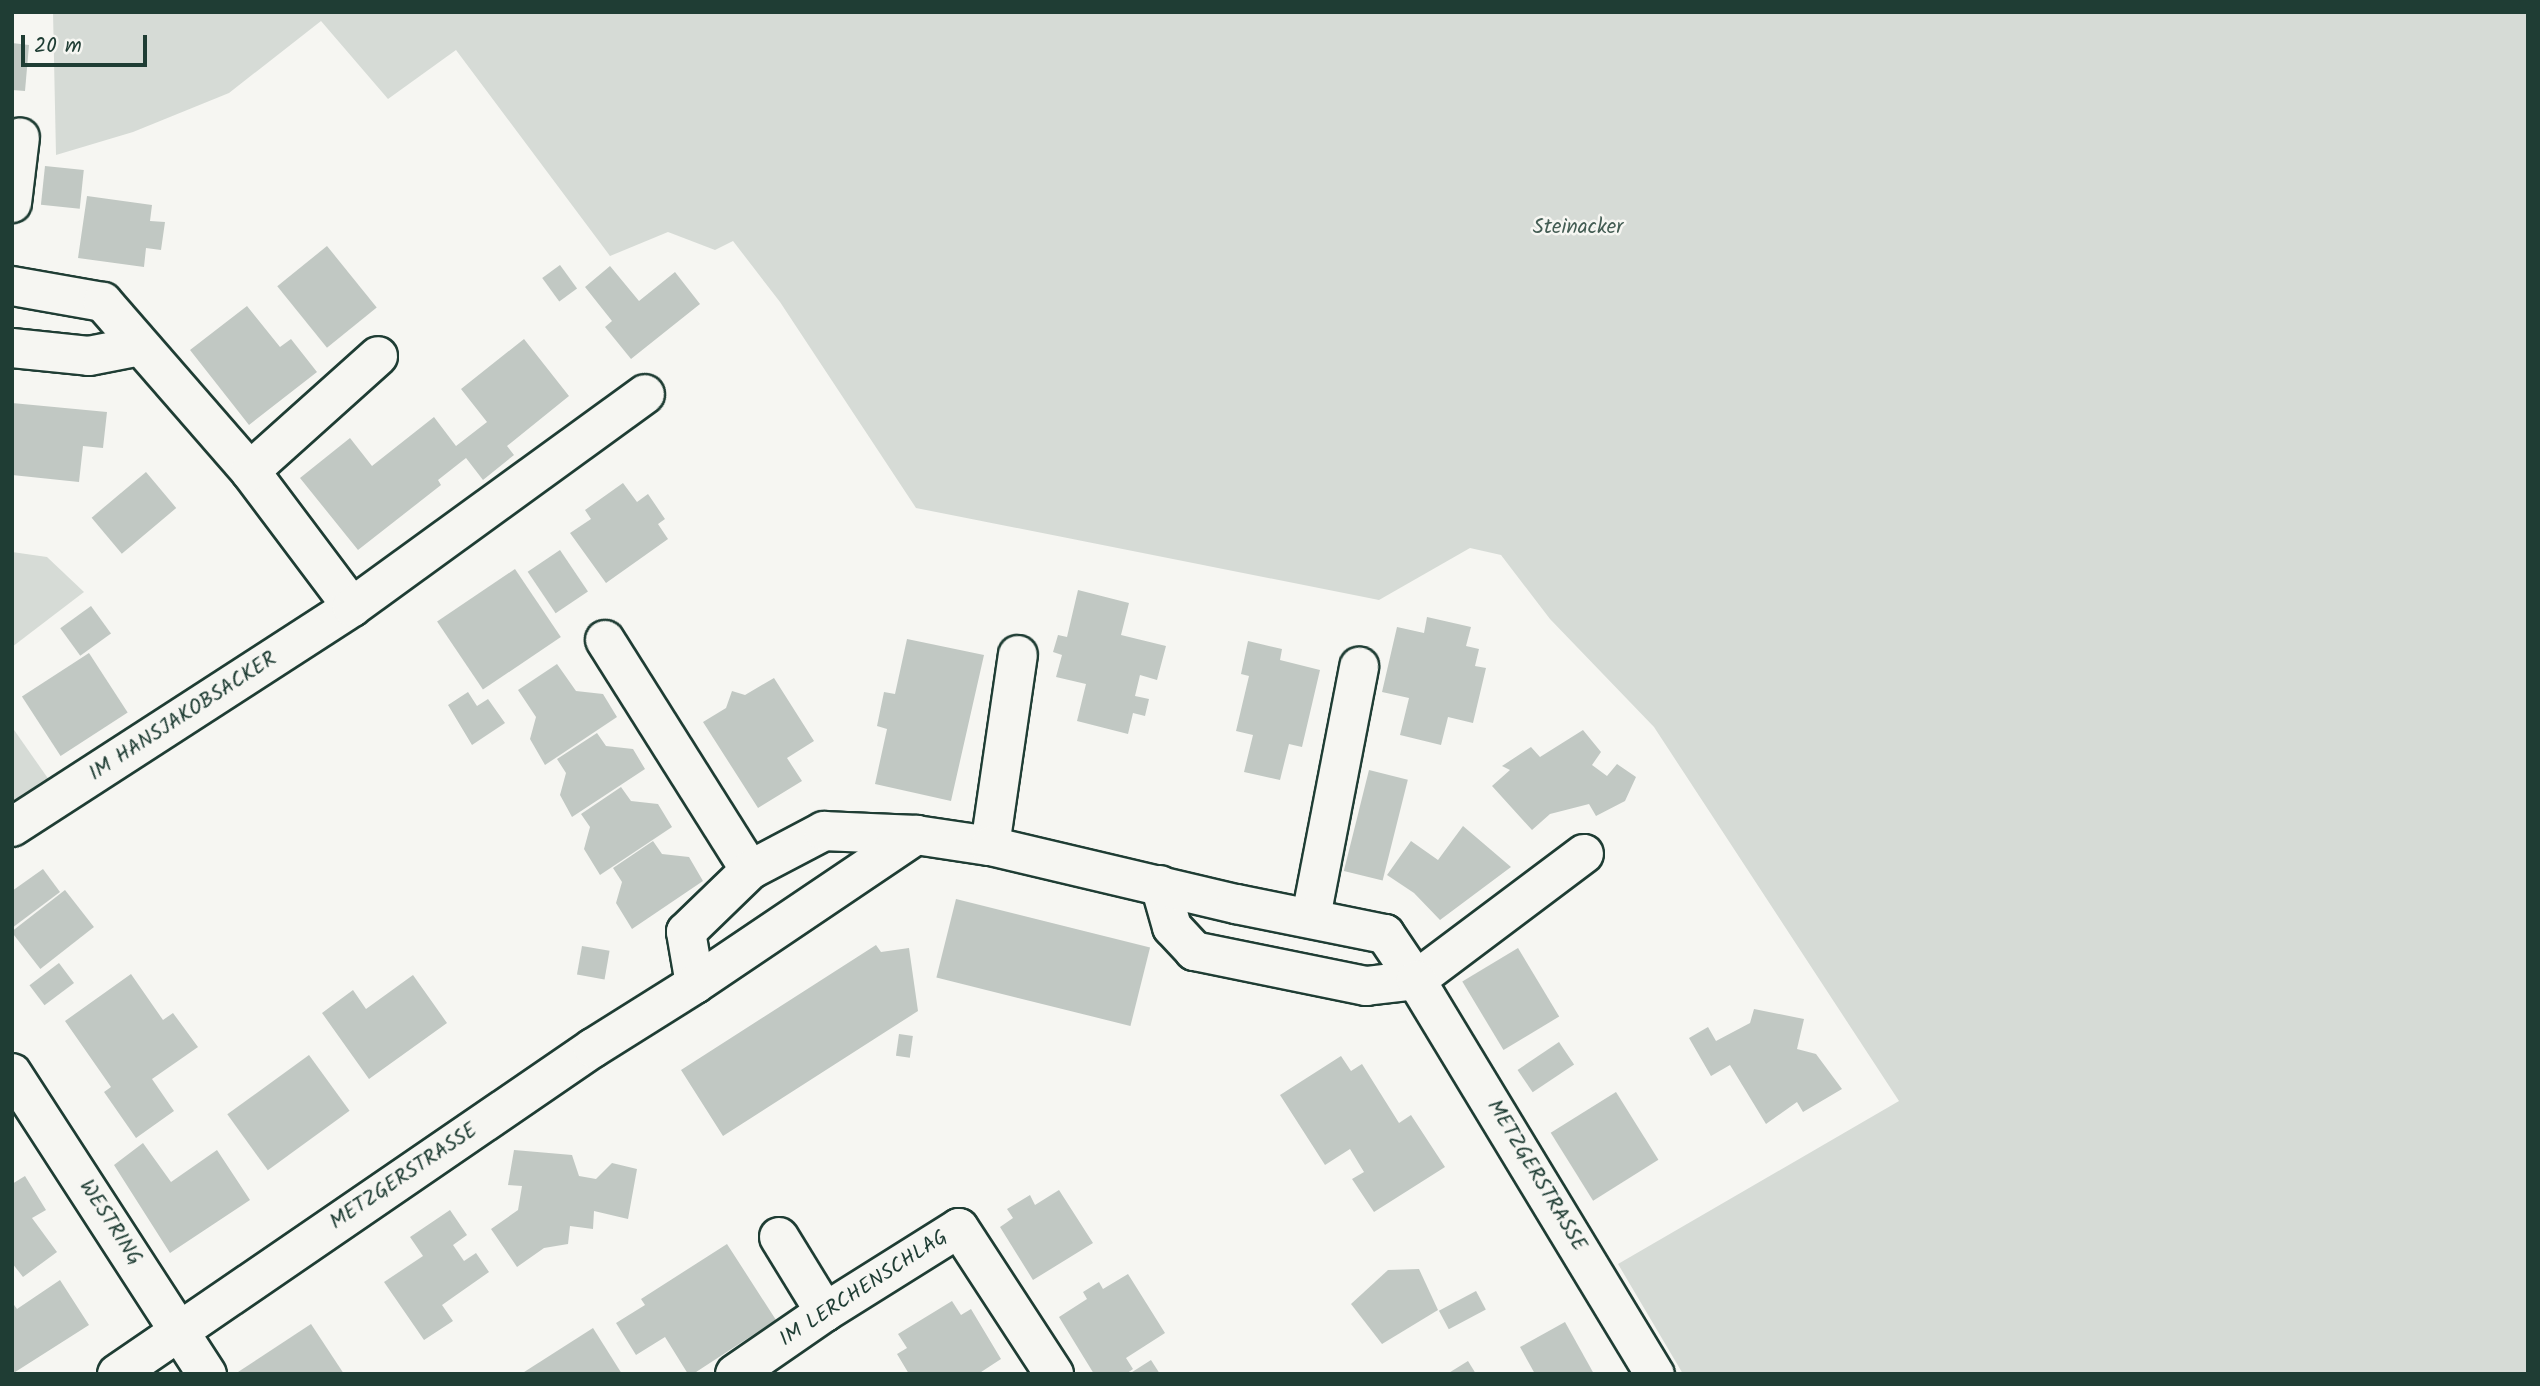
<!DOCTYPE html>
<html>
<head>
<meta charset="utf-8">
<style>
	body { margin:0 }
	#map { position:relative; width:2540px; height:1386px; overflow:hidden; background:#f6f6f2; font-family:Kalam,sans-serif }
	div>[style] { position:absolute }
	.green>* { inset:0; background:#d6dbd6 }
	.building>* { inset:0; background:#c1c8c3; transform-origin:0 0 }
	.roads { filter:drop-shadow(2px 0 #1f3d34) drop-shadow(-2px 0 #1f3d34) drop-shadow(0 2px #1f3d34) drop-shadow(0 -2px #1f3d34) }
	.minor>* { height:38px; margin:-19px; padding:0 19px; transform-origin:19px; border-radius:19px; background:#f6f6f2 }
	span { translate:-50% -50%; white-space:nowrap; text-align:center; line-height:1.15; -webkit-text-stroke:5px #f6f6f2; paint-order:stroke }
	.park-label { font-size:21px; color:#445d54 }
	.street-label { font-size:21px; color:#1f3d34 }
	.frame { position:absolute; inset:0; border:14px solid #1f3d34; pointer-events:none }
	.scale { position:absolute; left:21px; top:35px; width:126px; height:32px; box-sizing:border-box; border:4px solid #1f3d34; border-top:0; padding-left:9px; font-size:21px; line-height:24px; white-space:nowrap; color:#1f3d34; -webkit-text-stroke:5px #f6f6f2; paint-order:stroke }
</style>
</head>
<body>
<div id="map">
	<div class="green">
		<div style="clip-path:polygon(53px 12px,2528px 12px,2528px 1374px,1683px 1374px,1618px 1264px,1899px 1101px,1654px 727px,1550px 619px,1501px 555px,1470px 548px,1379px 600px,916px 508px,780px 302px,733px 241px,715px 250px,668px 232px,610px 256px,456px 50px,388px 99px,321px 21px,229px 93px,133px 132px,56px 155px)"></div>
		<div style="clip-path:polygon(12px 552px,47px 557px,84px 592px,12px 647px)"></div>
		<div style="clip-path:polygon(12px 727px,54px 787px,12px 813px)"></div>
	</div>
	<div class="building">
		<div style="clip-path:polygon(12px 43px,29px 45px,25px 91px,12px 90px)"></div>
		<div style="left:45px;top:166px;width:39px;height:39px;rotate:6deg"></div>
		<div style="clip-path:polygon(87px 196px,152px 205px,150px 221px,165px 222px,161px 250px,146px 248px,144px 267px,78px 258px)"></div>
		<div style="left:327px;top:246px;width:79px;height:64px;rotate:51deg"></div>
		<div style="left:560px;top:265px;width:29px;height:22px;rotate:54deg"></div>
		<div style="clip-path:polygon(610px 266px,639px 301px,675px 272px,700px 304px,631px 359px,605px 327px,612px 321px,585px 287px)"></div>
		<div style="clip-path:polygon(247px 306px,280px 347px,291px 339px,317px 372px,249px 425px,190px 350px)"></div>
		<div style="clip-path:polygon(524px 339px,569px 396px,507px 446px,514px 455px,483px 480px,466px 458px,438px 480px,441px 485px,358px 550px,300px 478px,350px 438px,372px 466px,434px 417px,456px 446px,487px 422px,461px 389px)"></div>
		<div style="clip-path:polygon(12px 403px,107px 412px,103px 448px,83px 446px,79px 482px,12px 475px)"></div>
		<div style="left:146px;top:472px;width:47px;height:71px;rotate:50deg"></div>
		<div style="clip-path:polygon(623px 483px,637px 502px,648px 494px,665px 519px,658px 524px,668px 539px,606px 583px,570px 533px,591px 519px,585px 510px)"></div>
		<div style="left:560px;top:550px;width:50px;height:39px;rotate:56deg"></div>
		<div style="left:515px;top:569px;width:82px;height:94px;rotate:56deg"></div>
		<div style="clip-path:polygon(1078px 590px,1129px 603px,1121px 635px,1166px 646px,1157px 680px,1140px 675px,1135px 696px,1149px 699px,1145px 716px,1133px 713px,1128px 734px,1077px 721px,1086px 684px,1056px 677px,1062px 655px,1053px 652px,1058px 635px,1067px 637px)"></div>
		<div style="left:91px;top:606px;width:34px;height:38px;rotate:54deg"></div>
		<div style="clip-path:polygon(1427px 617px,1471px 627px,1466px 646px,1479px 649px,1475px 666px,1486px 668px,1473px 723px,1448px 717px,1441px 745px,1400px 735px,1409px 698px,1382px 692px,1397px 627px,1424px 633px)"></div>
		<div style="clip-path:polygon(907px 639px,984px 655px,951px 801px,875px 784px,887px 729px,877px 726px,884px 692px,895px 694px)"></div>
		<div style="clip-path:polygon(1248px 641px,1282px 649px,1280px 660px,1320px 670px,1302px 747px,1289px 744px,1280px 780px,1244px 772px,1253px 735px,1236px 731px,1249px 676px,1241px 674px)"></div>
		<div style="left:89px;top:653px;width:71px;height:80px;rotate:57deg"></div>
		<div style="clip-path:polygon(557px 664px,576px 691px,603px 694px,617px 717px,545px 765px,530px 739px,536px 717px,518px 690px)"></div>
		<div style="clip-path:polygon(774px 678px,814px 741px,787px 758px,802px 781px,758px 808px,703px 722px,726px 708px,732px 691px,745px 695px)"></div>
		<div style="clip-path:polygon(468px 692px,477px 706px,488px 699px,505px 723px,472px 745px,448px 705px)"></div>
		<div style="clip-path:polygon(1583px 730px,1601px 752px,1592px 765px,1607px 776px,1617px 764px,1636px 777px,1625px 801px,1596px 816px,1589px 804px,1550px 814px,1532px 830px,1492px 786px,1510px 770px,1502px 766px,1531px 747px,1540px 757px)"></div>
		<div style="clip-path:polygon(597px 733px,606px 746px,633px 749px,645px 769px,572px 817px,560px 795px,566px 773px,557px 759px)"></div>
		<div style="left:1369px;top:770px;width:40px;height:104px;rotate:14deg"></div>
		<div style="clip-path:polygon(621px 787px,631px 801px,658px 804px,672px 827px,600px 875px,584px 849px,590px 827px,581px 814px)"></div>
		<div style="clip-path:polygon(1463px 826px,1511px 867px,1440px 920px,1414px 893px,1387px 875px,1411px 841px,1438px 860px)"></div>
		<div style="clip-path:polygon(653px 841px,662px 854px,689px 857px,703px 881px,632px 929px,616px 903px,622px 882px,613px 868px)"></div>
		<div style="clip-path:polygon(43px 869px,60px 892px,12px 928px,12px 891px)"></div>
		<div style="left:65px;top:890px;width:47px;height:68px;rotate:52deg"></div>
		<div style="left:956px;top:899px;width:200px;height:81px;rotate:14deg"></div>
		<div style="clip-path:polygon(876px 945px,881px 952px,909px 948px,918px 1011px,723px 1136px,681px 1070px)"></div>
		<div style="left:582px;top:946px;width:28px;height:29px;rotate:10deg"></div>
		<div style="left:1518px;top:948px;width:80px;height:65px;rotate:59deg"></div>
		<div style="left:59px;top:963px;width:25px;height:37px;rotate:53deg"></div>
		<div style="clip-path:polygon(131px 974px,163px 1020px,173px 1013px,198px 1047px,152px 1079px,174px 1111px,136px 1138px,104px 1092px,111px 1087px,65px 1021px)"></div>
		<div style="clip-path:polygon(413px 975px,447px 1023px,369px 1079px,322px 1013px,353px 990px,366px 1009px)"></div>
		<div style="clip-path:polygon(1754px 1009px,1804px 1019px,1797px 1049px,1816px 1054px,1842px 1089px,1803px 1112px,1797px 1102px,1766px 1124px,1730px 1065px,1711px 1076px,1689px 1038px,1708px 1027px,1716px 1041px,1750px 1023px)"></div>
		<div style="left:899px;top:1034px;width:14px;height:22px;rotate:8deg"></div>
		<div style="left:1559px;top:1042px;width:27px;height:50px;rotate:56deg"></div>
		<div style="left:309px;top:1055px;width:69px;height:101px;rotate:54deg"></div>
		<div style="clip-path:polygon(1341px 1056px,1351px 1071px,1362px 1064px,1399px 1123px,1411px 1115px,1445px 1167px,1374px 1212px,1352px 1179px,1364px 1172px,1350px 1149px,1325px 1165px,1280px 1095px)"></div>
		<div style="left:1616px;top:1092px;width:80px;height:77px;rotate:58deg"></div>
		<div style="clip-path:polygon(143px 1143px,171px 1182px,217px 1150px,250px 1200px,170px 1253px,114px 1165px)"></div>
		<div style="clip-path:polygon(514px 1150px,572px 1155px,579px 1176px,596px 1179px,612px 1163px,637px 1169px,628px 1219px,594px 1211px,593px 1229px,570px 1226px,568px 1244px,544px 1248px,517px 1267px,491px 1229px,518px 1210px,522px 1186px,508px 1185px)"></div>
		<div style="clip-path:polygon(25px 1176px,46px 1210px,32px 1218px,57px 1252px,23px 1277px,12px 1263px,12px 1184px)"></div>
		<div style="clip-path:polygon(1059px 1190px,1093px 1243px,1033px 1280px,1000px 1227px,1013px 1218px,1007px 1209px,1030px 1195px,1035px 1205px)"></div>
		<div style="clip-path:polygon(450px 1210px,467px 1235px,453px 1245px,464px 1261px,476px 1253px,489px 1272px,442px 1305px,453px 1321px,424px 1340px,384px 1282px,423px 1256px,410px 1237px)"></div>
		<div style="clip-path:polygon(727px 1244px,776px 1320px,693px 1374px,688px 1374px,665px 1337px,636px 1355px,616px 1323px,645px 1305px,641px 1299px)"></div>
		<div style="clip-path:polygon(1419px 1269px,1438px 1310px,1382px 1344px,1351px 1304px,1388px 1270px)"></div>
		<div style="clip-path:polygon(1128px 1274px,1165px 1333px,1126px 1358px,1133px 1369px,1126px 1374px,1094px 1374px,1059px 1317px,1087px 1299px,1083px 1292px,1099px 1282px,1103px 1289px)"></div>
		<div style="clip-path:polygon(60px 1280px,89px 1325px,12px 1374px,12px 1302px,17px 1309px)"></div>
		<div style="left:1476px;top:1291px;width:21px;height:42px;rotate:62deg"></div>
		<div style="clip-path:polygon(952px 1301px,961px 1315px,971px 1309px,1001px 1359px,978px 1374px,909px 1374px,897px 1354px,907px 1348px,898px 1334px)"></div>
		<div style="clip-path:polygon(1565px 1322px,1594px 1374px,1535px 1374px,1520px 1347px)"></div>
		<div style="clip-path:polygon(311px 1324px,344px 1374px,238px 1372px)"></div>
		<div style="clip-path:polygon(593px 1328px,622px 1374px,521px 1374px)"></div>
		<div style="clip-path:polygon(1151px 1360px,1160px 1374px,1129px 1374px)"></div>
		<div style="clip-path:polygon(1468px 1361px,1476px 1374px,1447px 1374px)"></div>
	</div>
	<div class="roads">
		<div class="minor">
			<div style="left:12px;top:203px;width:66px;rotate:-83.1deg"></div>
			<div style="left:12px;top:286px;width:92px;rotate:10deg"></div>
			<div style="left:103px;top:302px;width:224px;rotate:49deg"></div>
			<div style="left:250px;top:471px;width:170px;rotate:53.1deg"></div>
			<div style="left:12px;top:348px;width:77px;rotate:5.9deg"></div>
			<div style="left:89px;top:356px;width:52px;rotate:-11.1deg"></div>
			<div style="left:250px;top:471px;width:172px;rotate:-41.9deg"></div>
			<div style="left:605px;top:640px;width:272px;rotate:57.8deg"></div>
			<div style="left:12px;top:827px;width:405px;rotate:-32.9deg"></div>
			<div style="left:352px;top:607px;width:362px;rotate:-36deg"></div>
			<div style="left:990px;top:846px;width:193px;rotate:-81.7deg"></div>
			<div style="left:1160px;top:885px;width:44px;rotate:74.1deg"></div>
			<div style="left:1172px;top:927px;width:33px;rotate:47deg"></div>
			<div style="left:1194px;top:951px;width:176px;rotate:11.5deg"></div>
			<div style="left:1366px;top:986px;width:50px;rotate:-6.8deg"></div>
			<div style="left:1416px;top:980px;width:210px;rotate:-36.9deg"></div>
			<div style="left:1311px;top:917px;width:255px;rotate:-79.1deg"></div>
			<div style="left:695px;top:984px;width:53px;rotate:-99.8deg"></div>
			<div style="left:686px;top:932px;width:89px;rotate:-44.1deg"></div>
			<div style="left:750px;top:870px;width:84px;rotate:-27.8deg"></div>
			<div style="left:824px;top:831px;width:92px;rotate:2.5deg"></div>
			<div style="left:12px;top:1073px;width:359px;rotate:57.1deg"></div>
			<div style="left:779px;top:1237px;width:88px;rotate:58.5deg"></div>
			<div style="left:117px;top:1374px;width:577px;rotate:-34.41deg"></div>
			<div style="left:593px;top:1048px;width:120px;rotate:-32.1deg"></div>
			<div style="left:695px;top:984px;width:267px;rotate:-34deg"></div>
			<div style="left:916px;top:835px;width:75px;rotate:8.5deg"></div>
			<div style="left:990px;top:846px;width:253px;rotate:13.3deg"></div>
			<div style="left:1236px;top:904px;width:152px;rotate:11.4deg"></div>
			<div style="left:1385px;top:934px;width:55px;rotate:56deg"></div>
			<div style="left:1416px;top:980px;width:461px;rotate:58.8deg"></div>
			<div style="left:735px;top:1374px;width:109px;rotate:-34.6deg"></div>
			<div style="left:825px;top:1312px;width:158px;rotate:-32.1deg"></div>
			<div style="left:959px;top:1228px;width:174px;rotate:56.9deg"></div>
		</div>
	</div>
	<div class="park-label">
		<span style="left:1578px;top:228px">Steinacker</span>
	</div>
	<div class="street-label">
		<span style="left:183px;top:717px;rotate:-33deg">IM HANSJAKOBSACKER</span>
		<span style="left:1536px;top:1176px;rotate:59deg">METZGERSTRASSE</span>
		<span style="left:404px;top:1177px;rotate:-34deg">METZGERSTRASSE</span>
		<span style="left:110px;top:1223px;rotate:57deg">WESTRING</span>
		<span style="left:864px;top:1289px;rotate:-33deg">IM LERCHENSCHLAG</span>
	</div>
	<div class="frame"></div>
	<div class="scale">20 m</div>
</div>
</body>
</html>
